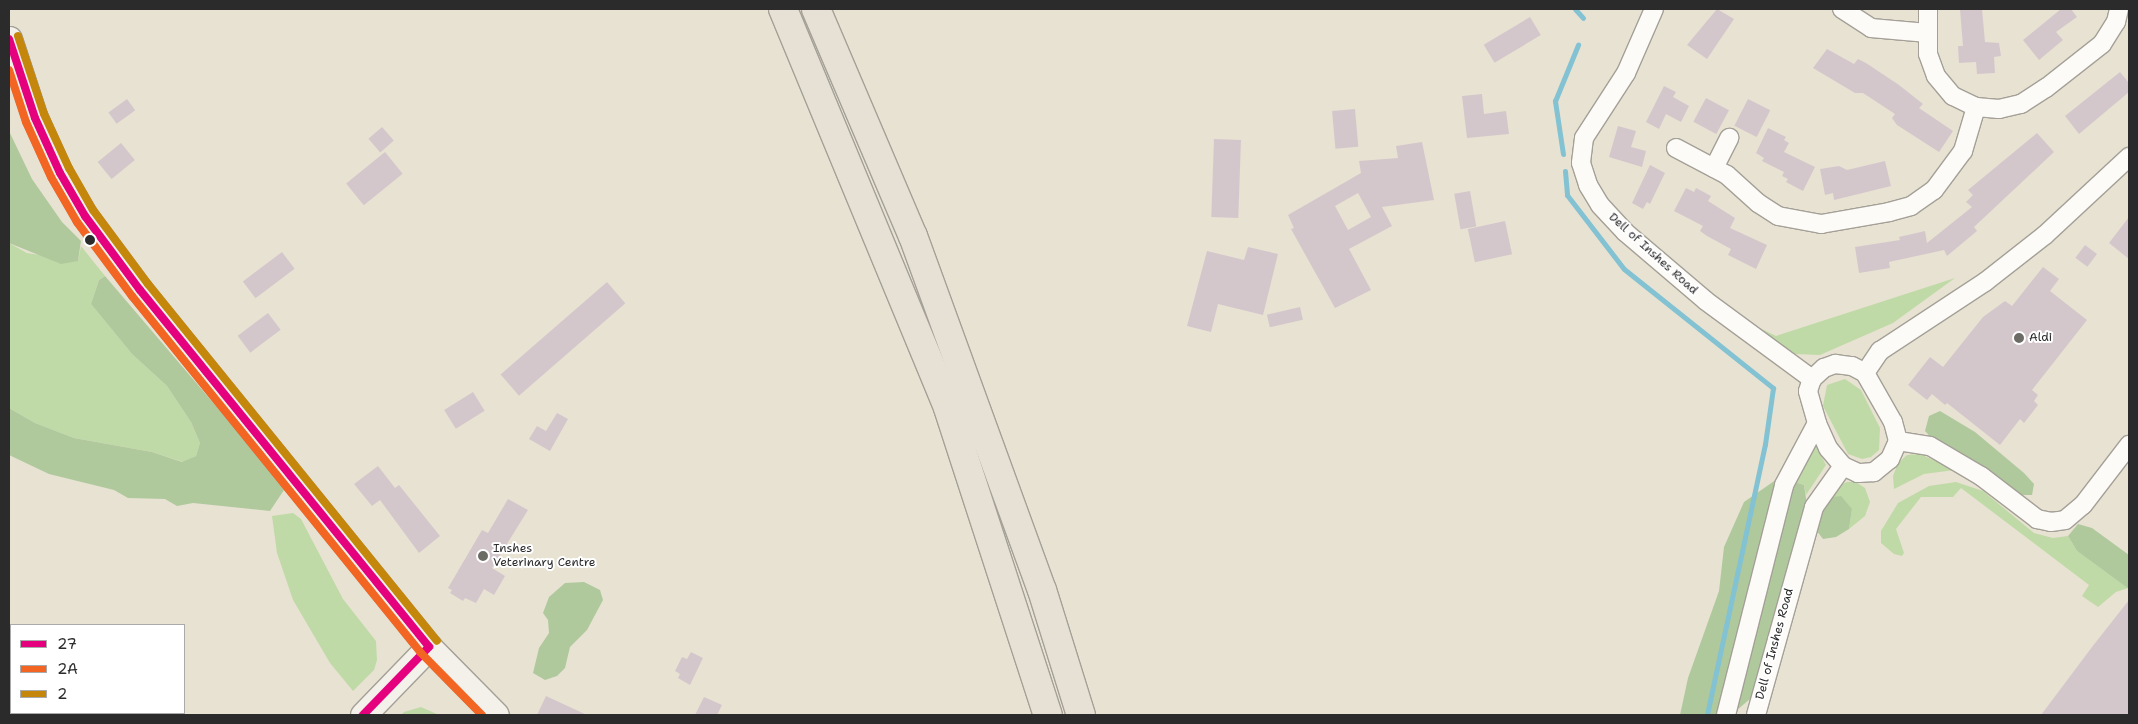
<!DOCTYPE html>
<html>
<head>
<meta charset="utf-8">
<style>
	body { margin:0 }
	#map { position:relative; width:2138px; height:724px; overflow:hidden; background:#e8e2d2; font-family:"Shantell Sans",sans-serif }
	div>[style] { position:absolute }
	.green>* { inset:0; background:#c0daa7 }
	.forest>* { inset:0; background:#afc99d }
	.stream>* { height:5px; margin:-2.5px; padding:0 2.5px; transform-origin:2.5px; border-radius:2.5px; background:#82c2d3 }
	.building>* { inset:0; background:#d4c7cc; transform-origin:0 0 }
	.roads { filter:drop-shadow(1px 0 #a4a097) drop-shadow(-1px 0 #a4a097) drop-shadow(0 1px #a4a097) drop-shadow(0 -1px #a4a097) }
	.street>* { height:18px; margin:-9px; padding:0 9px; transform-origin:9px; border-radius:9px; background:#fcfbf8 }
	.secondary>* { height:25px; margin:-12.5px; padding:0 12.5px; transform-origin:12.5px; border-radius:12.5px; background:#f4f0ea }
	.highway>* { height:28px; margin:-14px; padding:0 14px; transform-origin:14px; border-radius:14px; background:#e7e1d5 }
	.bus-1>* { height:8px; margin:-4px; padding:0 4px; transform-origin:4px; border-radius:4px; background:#e5007d }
	.bus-2>* { height:8px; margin:-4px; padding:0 4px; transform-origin:4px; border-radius:4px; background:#f26522 }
	.bus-3>* { height:8px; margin:-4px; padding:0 4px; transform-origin:4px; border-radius:4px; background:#c4870b }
	.dots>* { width:14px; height:14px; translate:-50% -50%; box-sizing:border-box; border:2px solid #fff; border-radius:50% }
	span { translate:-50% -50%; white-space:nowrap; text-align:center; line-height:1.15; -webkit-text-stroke:4px #fff; paint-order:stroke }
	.street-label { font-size:12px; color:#2b2b2b }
	.poi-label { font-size:12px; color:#2b2b2b }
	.left { translate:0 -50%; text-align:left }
	.frame { position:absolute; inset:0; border:10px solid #2b2b2b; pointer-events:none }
	.legend { position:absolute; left:10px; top:624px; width:175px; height:90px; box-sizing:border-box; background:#fff; border:1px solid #aaa; margin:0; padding:6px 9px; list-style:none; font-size:15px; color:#2b2b2b }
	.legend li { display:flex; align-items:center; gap:10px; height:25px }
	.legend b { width:25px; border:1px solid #aaa }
</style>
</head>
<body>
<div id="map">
	<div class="green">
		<div style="clip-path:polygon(9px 243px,27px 253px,78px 261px,81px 246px,105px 276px,99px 280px,91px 304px,132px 354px,167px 386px,191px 422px,200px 443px,196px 456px,183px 462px,152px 452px,74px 438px,35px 423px,9px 408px)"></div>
		<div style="clip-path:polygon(1955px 278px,1893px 323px,1820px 355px,1795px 354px,1747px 322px,1776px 336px)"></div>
		<div style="clip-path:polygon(1845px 379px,1861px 390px,1880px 428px,1879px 450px,1871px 457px,1862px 459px,1848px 454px,1823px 406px,1827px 385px)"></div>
		<div style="clip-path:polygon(1816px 446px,1826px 465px,1806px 495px,1804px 485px,1795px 482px)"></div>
		<div style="clip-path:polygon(1920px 454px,1955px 470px,1924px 474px,1894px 489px,1893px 476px,1898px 463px,1907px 455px)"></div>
		<div style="clip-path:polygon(1847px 482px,1856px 482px,1865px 488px,1870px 502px,1865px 516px,1849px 529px,1852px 509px,1821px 508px,1838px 486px)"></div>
		<div style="clip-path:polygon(1956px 482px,1983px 491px,2034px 533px,2053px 538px,2068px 536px,2077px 551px,2128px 588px,2116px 592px,2098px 607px,2082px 596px,2089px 585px,1961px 488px,1953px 497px,1921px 497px,1896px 529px,1904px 553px,1902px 556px,1894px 554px,1881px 543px,1881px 531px,1898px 503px,1929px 486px)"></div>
		<div style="clip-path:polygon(293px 513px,301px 519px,343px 599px,376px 641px,377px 660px,374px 670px,353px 691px,330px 663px,293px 600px,277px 553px,272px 516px)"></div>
		<div style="clip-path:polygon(421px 707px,439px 715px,401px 715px,404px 712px)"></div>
	</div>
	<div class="forest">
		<div style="clip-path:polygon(9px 131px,32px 179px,62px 222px,81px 241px,78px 261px,61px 264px,9px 243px)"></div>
		<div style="clip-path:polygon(105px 276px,279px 480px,284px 490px,270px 511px,193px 503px,177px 506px,165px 499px,128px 498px,114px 490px,49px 474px,9px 455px,9px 408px,35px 423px,74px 438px,152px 452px,182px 462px,196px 456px,200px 443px,191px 422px,167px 386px,132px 354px,91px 304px,99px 280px)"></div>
		<div style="clip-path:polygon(1940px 411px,1975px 432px,2024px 473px,2034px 484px,2032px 495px,2011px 495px,1938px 445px,1925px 431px,1929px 416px)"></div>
		<div style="clip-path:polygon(1780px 477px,1804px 485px,1807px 505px,1756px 694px,1731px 715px,1680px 715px,1688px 678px,1719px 591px,1724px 547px,1744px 502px)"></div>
		<div style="clip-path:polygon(1841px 496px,1852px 509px,1849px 529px,1836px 537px,1823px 539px,1816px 530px,1821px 508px,1832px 497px)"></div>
		<div style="clip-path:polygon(2078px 524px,2092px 528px,2129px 555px,2129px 589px,2077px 551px,2068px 536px)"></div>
		<div style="clip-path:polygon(584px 582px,600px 590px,603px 600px,587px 630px,570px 647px,565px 668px,557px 676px,545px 680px,533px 673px,539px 648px,549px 633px,548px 620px,543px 613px,549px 597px,565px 583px)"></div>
	</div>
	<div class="stream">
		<div style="left:1575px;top:9px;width:12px;rotate:48deg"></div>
		<div style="left:1563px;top:154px;width:54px;rotate:-98.6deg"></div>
		<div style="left:1555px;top:101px;width:61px;rotate:-67.7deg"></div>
		<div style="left:1565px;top:171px;width:24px;rotate:85deg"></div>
		<div style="left:1567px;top:195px;width:93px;rotate:52.4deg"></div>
		<div style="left:1624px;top:269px;width:191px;rotate:38.6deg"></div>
		<div style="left:1773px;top:388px;width:57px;rotate:98.1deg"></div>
		<div style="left:1765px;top:444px;width:277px;rotate:102.1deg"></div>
	</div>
	<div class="building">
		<div style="clip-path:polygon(1717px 9px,1734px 19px,1707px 59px,1687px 45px)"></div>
		<div style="clip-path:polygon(1982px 9px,1985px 42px,1999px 43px,2001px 56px,1994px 57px,1995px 73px,1977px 74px,1976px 62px,1959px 63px,1958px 46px,1963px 46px,1960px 10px)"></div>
		<div style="clip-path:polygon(2061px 9px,2071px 9px,2077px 17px,2056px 32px,2063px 40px,2039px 60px,2023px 40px)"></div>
		<div style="left:1530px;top:17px;width:21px;height:54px;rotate:59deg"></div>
		<div style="clip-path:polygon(1827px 49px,1854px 64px,1858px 59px,1866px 63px,1899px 85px,1923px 104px,1919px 108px,1953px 131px,1939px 152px,1897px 125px,1892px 118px,1895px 114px,1863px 93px,1855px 93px,1813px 68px)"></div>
		<div style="clip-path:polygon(2120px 72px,2129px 83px,2129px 92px,2079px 134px,2065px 116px)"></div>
		<div style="clip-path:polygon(1664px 86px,1676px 92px,1673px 97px,1689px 106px,1681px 122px,1666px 114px,1659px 129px,1646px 122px)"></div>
		<div style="clip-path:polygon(1482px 94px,1484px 114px,1506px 111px,1509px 134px,1467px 138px,1462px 96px)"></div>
		<div style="left:1706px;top:98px;width:26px;height:27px;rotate:28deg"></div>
		<div style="left:127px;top:99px;width:14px;height:23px;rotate:54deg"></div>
		<div style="left:1748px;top:99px;width:25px;height:30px;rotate:27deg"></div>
		<div style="left:1355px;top:109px;width:38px;height:23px;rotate:85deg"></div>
		<div style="clip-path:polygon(1618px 126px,1636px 131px,1631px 147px,1646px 151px,1642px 167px,1609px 157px)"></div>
		<div style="left:382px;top:127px;width:18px;height:18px;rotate:49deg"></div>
		<div style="clip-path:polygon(1768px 128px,1786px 137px,1784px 140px,1789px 143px,1784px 152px,1815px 167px,1803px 191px,1786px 182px,1788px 179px,1782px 176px,1784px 172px,1762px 161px,1764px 158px,1756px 153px)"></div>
		<div style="clip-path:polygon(2037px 133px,2054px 152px,1974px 227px,1977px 231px,1947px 256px,1944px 250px,1889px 262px,1890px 268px,1859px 273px,1855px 247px,1900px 240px,1899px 237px,1925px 231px,1927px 243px,1972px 207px,1966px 202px,1973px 195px,1968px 190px)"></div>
		<div style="left:1214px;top:139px;width:27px;height:78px;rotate:2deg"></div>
		<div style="clip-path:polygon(evenodd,1422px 142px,1434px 200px,1382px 207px,1392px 226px,1349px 249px,1371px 290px,1335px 308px,1291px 229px,1294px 228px,1288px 215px,1361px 173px,1359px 161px,1398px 158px,1396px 146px,1422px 142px,1358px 193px,1371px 217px,1348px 230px,1335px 206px,1358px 193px)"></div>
		<div style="left:121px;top:143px;width:22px;height:30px;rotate:51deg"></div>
		<div style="left:385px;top:152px;width:28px;height:50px;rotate:51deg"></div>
		<div style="clip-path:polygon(1885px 161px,1891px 186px,1834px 200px,1833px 193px,1825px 195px,1820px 169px,1839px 166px,1847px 170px)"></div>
		<div style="clip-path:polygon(1650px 165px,1665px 173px,1650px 204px,1647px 202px,1643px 209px,1632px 203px)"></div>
		<div style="clip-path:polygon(1686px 188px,1694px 192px,1696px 188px,1711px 196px,1708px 201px,1735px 218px,1730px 228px,1767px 245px,1756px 269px,1728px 255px,1731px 249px,1707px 236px,1700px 231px,1703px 226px,1674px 211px)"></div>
		<div style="left:1470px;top:191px;width:36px;height:16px;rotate:80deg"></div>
		<div style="clip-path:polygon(2129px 217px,2129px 259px,2109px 243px)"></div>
		<div style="left:1505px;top:221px;width:34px;height:38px;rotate:78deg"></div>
		<div style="left:2085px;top:245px;width:15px;height:16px;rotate:37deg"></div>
		<div style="clip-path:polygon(1248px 247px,1278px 254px,1263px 315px,1218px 304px,1211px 332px,1187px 326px,1207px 251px,1244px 260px)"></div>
		<div style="left:282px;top:252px;width:21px;height:49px;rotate:53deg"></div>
		<div style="clip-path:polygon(2043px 267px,2059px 279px,2050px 291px,2087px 320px,2032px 390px,2038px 395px,2034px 401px,2038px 405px,2024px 423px,2020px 419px,2000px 445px,1947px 403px,1945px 405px,1932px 394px,1927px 400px,1908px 385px,1930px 357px,1943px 367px,1983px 317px,2005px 301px,2012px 306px)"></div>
		<div style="left:607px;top:282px;width:28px;height:141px;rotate:49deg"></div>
		<div style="left:1300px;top:307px;width:13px;height:34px;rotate:77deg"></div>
		<div style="left:268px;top:313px;width:21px;height:38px;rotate:53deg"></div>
		<div style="left:473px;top:392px;width:22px;height:34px;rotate:58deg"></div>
		<div style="clip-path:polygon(557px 413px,568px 419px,550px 451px,529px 439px,537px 426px,546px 431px)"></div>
		<div style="clip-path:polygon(378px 466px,395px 488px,399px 485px,440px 536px,419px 553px,380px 500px,372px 506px,354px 484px)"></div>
		<div style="clip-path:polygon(508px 499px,528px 510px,492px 568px,505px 576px,494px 595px,484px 589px,476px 603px,465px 598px,463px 601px,450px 593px,452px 590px,448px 588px,482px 530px,488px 533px)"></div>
		<div style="clip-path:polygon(2129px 600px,2129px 715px,2041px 715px,2092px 647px)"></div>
		<div style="clip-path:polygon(691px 652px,703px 658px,690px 685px,678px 678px,680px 674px,675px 671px,682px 657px,687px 659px)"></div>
		<div style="clip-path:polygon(546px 696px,587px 715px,537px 715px)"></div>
		<div style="clip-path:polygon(704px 697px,722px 705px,717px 715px,695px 715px)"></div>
	</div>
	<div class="roads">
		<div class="street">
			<div style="left:1654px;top:9px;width:70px;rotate:113.6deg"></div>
			<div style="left:1626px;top:73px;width:77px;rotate:122.9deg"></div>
			<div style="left:1584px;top:138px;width:25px;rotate:97deg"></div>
			<div style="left:1581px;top:163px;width:23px;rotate:72deg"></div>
			<div style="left:1588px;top:185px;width:23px;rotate:59deg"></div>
			<div style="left:1600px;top:205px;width:37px;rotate:47deg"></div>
			<div style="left:1625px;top:232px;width:106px;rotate:40.4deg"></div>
			<div style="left:1706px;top:301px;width:132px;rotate:36.3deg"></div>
			<div style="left:1842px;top:9px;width:35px;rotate:33deg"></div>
			<div style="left:1871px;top:28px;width:57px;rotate:5deg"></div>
			<div style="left:1928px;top:9px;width:45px;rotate:90deg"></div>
			<div style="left:1928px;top:54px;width:23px;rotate:70deg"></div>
			<div style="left:1936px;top:76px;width:26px;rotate:50deg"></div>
			<div style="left:1953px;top:96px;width:25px;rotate:26deg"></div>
			<div style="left:1976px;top:107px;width:23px;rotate:5deg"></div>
			<div style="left:1999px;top:109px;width:23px;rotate:-13deg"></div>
			<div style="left:2021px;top:104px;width:30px;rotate:-33deg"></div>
			<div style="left:2046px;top:88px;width:71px;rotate:-38.2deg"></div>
			<div style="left:2102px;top:44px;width:26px;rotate:-58deg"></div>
			<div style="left:2116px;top:22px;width:13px;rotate:-77deg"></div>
			<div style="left:1676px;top:148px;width:58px;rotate:27.9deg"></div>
			<div style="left:1727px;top:175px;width:42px;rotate:42.1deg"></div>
			<div style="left:1758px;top:203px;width:24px;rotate:33deg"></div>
			<div style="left:1778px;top:216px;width:44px;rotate:10.5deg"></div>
			<div style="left:1821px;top:224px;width:69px;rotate:-10deg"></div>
			<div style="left:1889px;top:212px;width:23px;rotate:-15deg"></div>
			<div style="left:1911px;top:206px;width:28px;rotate:-35deg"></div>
			<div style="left:1934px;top:190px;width:49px;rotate:-53.4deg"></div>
			<div style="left:1963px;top:151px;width:46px;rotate:-73.5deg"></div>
			<div style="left:1714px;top:168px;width:34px;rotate:-63deg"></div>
			<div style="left:1835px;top:364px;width:17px;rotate:7deg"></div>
			<div style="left:1852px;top:366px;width:15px;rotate:28deg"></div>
			<div style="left:1865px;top:373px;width:56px;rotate:60.3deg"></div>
			<div style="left:1893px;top:422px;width:20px;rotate:75deg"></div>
			<div style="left:1898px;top:441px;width:20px;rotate:114deg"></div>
			<div style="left:1890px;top:459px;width:21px;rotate:141deg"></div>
			<div style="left:1874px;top:472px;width:16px;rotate:176deg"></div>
			<div style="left:1858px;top:473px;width:17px;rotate:-155deg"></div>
			<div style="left:1843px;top:466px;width:23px;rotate:-130deg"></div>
			<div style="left:1828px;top:448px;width:27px;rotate:-114deg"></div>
			<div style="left:1817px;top:423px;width:33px;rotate:-106deg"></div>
			<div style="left:1808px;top:391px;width:13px;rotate:-72deg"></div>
			<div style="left:1812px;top:379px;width:16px;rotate:-43deg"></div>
			<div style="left:1824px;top:368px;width:12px;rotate:-20deg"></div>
			<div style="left:1865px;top:373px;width:27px;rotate:-56deg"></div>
			<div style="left:1880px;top:351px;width:126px;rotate:-33.3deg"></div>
			<div style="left:1985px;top:282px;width:76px;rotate:-38.1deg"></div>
			<div style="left:2045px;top:235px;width:115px;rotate:-42.9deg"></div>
			<div style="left:1898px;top:441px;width:32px;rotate:9deg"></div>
			<div style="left:1930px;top:446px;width:59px;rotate:30.5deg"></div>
			<div style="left:1981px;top:476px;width:71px;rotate:37.5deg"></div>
			<div style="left:2037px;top:519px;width:14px;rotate:12deg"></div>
			<div style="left:2051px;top:522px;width:14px;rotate:-8deg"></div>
			<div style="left:2065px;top:520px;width:23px;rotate:-40deg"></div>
			<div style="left:2083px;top:505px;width:76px;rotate:-52.5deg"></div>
			<div style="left:1726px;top:715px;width:237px;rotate:-75.8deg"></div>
			<div style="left:1784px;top:485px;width:70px;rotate:-62deg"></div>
			<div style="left:1756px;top:715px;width:216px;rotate:-74.4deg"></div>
			<div style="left:1814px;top:507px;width:50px;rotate:-54.7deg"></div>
		</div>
		<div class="secondary">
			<div style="left:9px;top:39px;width:83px;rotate:71.8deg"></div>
			<div style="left:35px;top:118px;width:60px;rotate:65.6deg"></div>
			<div style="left:60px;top:173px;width:50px;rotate:59.8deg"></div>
			<div style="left:85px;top:216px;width:92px;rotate:53.4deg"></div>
			<div style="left:140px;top:290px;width:459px;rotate:51deg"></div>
			<div style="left:429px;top:647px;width:95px;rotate:45.4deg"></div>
			<div style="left:363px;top:715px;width:95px;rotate:-45.9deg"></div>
		</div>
		<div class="highway">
			<div style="left:783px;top:9px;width:432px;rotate:67.5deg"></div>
			<div style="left:948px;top:408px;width:323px;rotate:72deg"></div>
			<div style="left:816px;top:9px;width:247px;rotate:66.9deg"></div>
			<div style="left:913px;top:236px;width:377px;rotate:70deg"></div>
			<div style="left:1042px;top:590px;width:131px;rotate:72.7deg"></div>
		</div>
	</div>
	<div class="bus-1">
		<div style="left:9px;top:39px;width:83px;rotate:71.8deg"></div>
		<div style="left:35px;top:118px;width:60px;rotate:65.6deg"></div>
		<div style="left:60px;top:173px;width:50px;rotate:59.8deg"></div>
		<div style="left:85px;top:216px;width:92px;rotate:53.4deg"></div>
		<div style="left:140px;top:290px;width:459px;rotate:51deg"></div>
		<div style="left:363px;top:715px;width:95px;rotate:-45.9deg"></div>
	</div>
	<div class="bus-2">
		<div style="left:9px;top:70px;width:55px;rotate:71.9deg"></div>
		<div style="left:26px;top:122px;width:60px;rotate:65.6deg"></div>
		<div style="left:51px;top:177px;width:52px;rotate:60deg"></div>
		<div style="left:77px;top:222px;width:92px;rotate:53.4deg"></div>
		<div style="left:132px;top:296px;width:459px;rotate:51deg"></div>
		<div style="left:421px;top:653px;width:87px;rotate:45.5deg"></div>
	</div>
	<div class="bus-3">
		<div style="left:18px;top:36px;width:82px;rotate:71.6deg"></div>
		<div style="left:44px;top:114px;width:60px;rotate:65.2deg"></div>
		<div style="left:69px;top:168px;width:48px;rotate:60.3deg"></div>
		<div style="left:93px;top:210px;width:92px;rotate:53.4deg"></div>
		<div style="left:148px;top:284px;width:459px;rotate:51deg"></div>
	</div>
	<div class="dots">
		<div style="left:90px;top:240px;background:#2b2b2b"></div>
		<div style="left:2019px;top:338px;background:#6d6b65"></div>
		<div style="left:483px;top:556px;background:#6d6b65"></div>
	</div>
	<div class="street-label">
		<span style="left:1653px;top:254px;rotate:42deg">Dell of Inshes Road</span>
		<span style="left:1775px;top:644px;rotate:-75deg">Dell of Inshes Road</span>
	</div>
	<div class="poi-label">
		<span class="left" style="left:2029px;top:338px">Aldi</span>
		<span class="left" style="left:493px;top:556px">Inshes<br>Veterinary Centre</span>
	</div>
	<div class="frame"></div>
	<ul class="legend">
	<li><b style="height:6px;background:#e5007d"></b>27</li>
	<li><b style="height:6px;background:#f26522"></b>2A</li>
	<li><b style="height:6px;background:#c4870b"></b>2</li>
	</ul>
</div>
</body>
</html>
